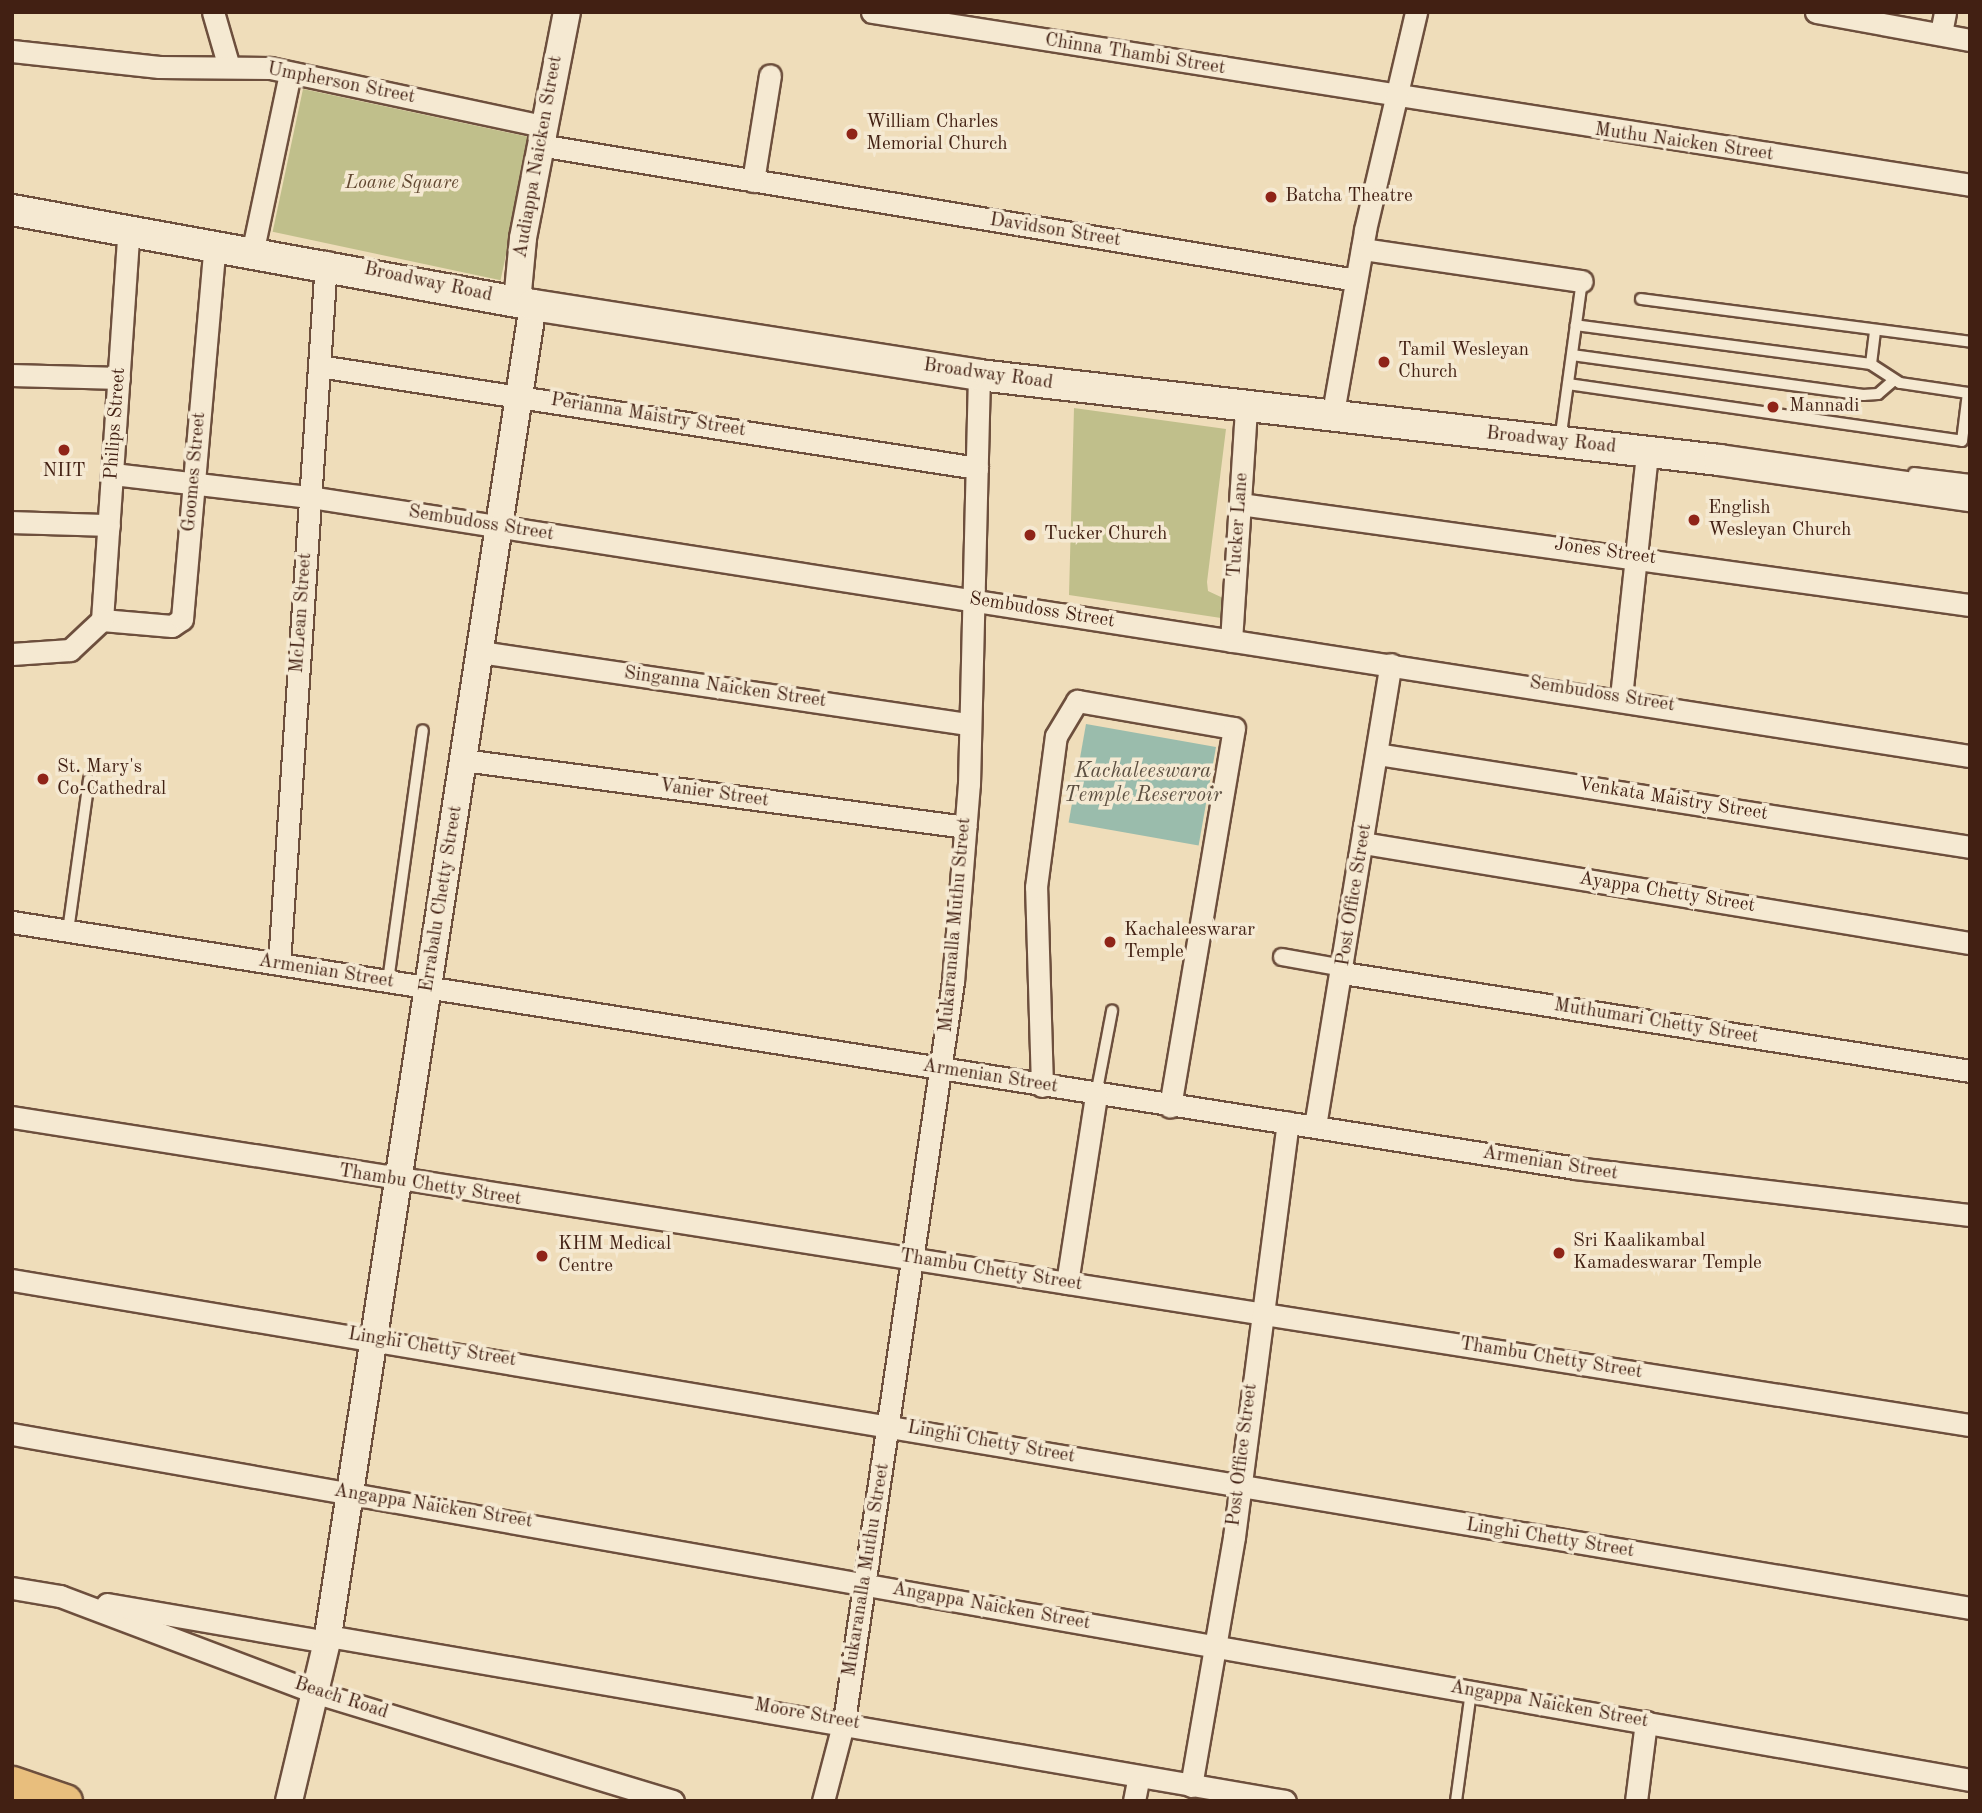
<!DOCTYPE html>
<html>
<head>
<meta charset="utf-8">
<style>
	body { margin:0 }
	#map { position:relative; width:1982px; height:1813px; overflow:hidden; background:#efddba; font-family:"Old Standard TT",serif }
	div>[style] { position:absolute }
	.green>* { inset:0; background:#c0bf8b; transform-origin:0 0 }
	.water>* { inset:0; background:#9abcac; transform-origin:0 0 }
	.roads { filter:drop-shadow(2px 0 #6d4f3d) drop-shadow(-2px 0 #6d4f3d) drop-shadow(0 2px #6d4f3d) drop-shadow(0 -2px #6d4f3d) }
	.service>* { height:10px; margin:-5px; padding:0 5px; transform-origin:5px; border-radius:5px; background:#f5e9d2 }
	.pedestrian>* { height:16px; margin:-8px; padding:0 8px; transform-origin:8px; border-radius:8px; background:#f5e9d2 }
	.minor>* { height:21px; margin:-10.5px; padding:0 10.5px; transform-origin:10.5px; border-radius:10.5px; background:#f5e9d2 }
	.tertiary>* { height:26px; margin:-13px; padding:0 13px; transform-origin:13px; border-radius:13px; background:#f5e9d2 }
	.secondary>* { height:30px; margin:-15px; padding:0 15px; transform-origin:15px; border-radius:15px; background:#f5e9d2 }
	.primary>* { height:33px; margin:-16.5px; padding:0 16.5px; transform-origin:16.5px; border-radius:16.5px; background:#e8be7d }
	.dots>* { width:19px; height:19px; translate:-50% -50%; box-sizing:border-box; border:4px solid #f5e9d2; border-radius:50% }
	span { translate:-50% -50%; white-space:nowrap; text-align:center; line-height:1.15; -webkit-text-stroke:7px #f5e9d2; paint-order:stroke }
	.street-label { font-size:19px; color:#422013 }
	.poi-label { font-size:19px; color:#422013 }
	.left { translate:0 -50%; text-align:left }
	.park-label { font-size:19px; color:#624831; font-style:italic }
	.water-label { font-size:21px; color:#5c4f41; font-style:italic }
	.frame { position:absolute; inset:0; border:14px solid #422013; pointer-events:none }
</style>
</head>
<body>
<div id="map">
	<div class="green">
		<div style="left:303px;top:89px;width:233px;height:146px;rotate:12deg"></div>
		<div style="clip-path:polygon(1074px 408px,1226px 429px,1207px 582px,1208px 591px,1223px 598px,1221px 618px,1069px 595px)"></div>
	</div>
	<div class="water">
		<div style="left:1086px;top:724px;width:132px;height:100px;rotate:10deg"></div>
	</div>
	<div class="roads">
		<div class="service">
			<div style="left:1641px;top:299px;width:332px;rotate:7.4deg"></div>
			<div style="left:1572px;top:355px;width:294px;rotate:7.8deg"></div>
			<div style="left:1863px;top:395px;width:15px;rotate:-4deg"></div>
			<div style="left:1878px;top:394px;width:20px;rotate:-41deg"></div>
			<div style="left:1871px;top:364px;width:34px;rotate:-83deg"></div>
			<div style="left:1568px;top:384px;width:398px;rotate:8.2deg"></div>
			<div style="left:1962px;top:441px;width:48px;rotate:-82.9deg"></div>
			<div style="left:1968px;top:393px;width:69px;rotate:-171.6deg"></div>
			<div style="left:1900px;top:383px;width:35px;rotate:-147deg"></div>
			<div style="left:1871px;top:364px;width:298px;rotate:-172.5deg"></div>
			<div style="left:1560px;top:441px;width:162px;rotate:-82.2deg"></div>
			<div style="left:1914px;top:473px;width:56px;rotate:7.1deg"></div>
			<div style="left:68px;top:931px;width:153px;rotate:-82.1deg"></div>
			<div style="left:388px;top:981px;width:253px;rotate:-82.1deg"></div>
			<div style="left:1096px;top:1095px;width:86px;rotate:-79.2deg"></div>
			<div style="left:1456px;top:1801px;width:111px;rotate:-82.2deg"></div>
		</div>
		<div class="pedestrian">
			<div style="left:1282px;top:957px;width:62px;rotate:10.2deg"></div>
		</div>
		<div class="minor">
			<div style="left:213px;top:12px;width:57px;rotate:73.8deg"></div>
			<div style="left:872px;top:12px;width:1112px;rotate:8.95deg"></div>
			<div style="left:1816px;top:12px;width:157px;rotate:10.3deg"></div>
			<div style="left:1941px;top:33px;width:21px;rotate:-79deg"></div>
			<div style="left:12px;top:51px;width:148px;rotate:6.2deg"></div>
			<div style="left:159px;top:67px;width:111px;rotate:0.5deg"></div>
			<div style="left:270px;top:68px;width:279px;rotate:12deg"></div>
			<div style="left:539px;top:145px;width:828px;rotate:9.38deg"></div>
			<div style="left:753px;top:181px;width:107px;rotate:-80.9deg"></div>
			<div style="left:253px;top:249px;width:180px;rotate:-78.1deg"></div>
			<div style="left:1362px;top:249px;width:222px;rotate:8.3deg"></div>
			<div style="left:319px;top:366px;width:666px;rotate:8.81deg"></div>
			<div style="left:12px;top:375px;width:107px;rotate:1.6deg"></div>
			<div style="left:1332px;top:418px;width:191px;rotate:-80deg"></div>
			<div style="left:1365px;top:230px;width:224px;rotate:-76.8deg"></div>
			<div style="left:113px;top:474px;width:198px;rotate:6.7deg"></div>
			<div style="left:310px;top:497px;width:1680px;rotate:8.87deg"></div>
			<div style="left:1240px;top:504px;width:737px;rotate:7.88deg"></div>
			<div style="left:12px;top:522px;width:97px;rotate:1.8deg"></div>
			<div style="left:102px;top:620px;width:70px;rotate:4.9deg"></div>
			<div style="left:172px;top:626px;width:12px;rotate:-35deg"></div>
			<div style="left:182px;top:619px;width:377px;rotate:-85deg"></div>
			<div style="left:102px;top:620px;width:393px;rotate:-86.1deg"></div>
			<div style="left:1231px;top:641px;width:232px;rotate:-86.3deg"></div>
			<div style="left:480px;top:652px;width:495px;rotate:8.4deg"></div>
			<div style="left:12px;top:654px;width:58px;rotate:-3.9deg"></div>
			<div style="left:70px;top:650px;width:44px;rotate:-43.2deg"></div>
			<div style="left:1621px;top:697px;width:246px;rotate:-83.9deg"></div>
			<div style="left:1377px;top:754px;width:600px;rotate:8.91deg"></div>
			<div style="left:463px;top:760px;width:507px;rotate:7.59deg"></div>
			<div style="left:1363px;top:843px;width:615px;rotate:9.36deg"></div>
			<div style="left:12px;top:922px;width:1582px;rotate:8.94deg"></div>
			<div style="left:1575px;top:1168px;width:398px;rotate:6.8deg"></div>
			<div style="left:279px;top:964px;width:704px;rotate:-86.17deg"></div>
			<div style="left:1343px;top:973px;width:635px;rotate:8.88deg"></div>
			<div style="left:1042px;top:1086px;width:199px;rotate:-91.7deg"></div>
			<div style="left:1036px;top:887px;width:152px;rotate:-82.5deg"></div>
			<div style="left:1056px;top:736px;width:41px;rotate:-59deg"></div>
			<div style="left:1077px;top:701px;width:159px;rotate:9.8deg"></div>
			<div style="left:1234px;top:728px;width:384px;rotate:99.6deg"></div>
			<div style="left:12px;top:1117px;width:1982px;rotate:8.94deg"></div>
			<div style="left:1315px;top:1126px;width:468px;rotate:-80.7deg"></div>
			<div style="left:12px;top:1280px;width:1985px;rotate:9.51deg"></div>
			<div style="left:1067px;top:1283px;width:190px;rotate:-81.2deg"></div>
			<div style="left:12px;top:1434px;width:1988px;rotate:10.02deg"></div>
			<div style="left:12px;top:1588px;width:49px;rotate:9.5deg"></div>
			<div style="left:60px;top:1596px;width:275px;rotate:20.7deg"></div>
			<div style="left:317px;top:1693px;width:372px;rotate:16.9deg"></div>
			<div style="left:107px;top:1604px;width:223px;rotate:9.8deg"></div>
			<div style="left:328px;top:1636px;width:971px;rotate:9.78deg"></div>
			<div style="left:1191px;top:1786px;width:253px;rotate:-80.2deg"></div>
			<div style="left:1234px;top:1537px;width:418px;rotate:-82.6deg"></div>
			<div style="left:823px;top:1801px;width:83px;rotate:-75.3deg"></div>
			<div style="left:844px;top:1721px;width:747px;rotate:-81.61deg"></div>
			<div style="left:953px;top:982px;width:199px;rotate:-85.4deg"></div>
			<div style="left:969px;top:784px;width:409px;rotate:-88.6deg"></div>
			<div style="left:1134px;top:1801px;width:25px;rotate:-79deg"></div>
			<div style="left:1636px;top:1801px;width:80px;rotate:-82.8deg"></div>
		</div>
		<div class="tertiary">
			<div style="left:517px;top:302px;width:64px;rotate:-84.6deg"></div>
			<div style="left:523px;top:238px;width:230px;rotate:-79deg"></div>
			<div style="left:289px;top:1801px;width:163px;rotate:-76.6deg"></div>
			<div style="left:327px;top:1642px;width:1353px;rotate:-81.24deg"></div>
		</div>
		<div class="secondary">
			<div style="left:12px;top:210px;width:530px;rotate:10.33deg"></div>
			<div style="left:533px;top:305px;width:451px;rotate:8.9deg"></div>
			<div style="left:979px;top:375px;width:745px;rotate:6.55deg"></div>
			<div style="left:1719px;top:460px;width:254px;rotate:8.2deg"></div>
		</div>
		<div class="primary">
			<div style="left:12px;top:1783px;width:56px;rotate:18.8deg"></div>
		</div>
	</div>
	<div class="dots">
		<div style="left:852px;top:134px;background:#8f2418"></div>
		<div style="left:1271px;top:197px;background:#8f2418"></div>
		<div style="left:1384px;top:362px;background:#8f2418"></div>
		<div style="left:1773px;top:407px;background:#8f2418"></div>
		<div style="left:64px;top:450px;background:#8f2418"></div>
		<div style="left:1694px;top:520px;background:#8f2418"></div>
		<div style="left:1030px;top:535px;background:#8f2418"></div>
		<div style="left:43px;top:779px;background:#8f2418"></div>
		<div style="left:1110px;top:942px;background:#8f2418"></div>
		<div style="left:1559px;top:1253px;background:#8f2418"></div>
		<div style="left:542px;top:1256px;background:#8f2418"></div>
	</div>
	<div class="street-label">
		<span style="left:1135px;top:55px;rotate:9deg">Chinna Thambi Street</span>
		<span style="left:341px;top:84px;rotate:11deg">Umpherson Street</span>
		<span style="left:1684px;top:143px;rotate:8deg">Muthu Naicken Street</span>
		<span style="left:539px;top:157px;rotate:-80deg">Audiappa Naicken Street</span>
		<span style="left:1055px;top:231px;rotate:9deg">Davidson Street</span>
		<span style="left:428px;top:283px;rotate:12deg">Broadway Road</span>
		<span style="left:988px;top:375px;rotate:8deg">Broadway Road</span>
		<span style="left:648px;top:416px;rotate:9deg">Perianna Maistry Street</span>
		<span style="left:116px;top:424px;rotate:-86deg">Philips Street</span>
		<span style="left:1551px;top:441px;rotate:6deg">Broadway Road</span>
		<span style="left:195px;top:472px;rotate:-85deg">Goomes Street</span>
		<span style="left:481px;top:524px;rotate:9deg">Sembudoss Street</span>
		<span style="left:1239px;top:525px;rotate:-86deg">Tucker Lane</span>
		<span style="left:1605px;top:552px;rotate:8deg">Jones Street</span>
		<span style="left:1042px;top:611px;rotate:9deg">Sembudoss Street</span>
		<span style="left:302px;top:613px;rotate:-86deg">McLean Street</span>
		<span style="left:725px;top:688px;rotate:8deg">Singanna Naicken Street</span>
		<span style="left:1602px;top:695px;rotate:9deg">Sembudoss Street</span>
		<span style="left:714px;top:794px;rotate:8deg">Vanier Street</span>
		<span style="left:1673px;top:800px;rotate:9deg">Venkata Maistry Street</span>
		<span style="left:1667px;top:893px;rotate:9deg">Ayappa Chetty Street</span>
		<span style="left:1355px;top:895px;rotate:-81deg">Post Office Street</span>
		<span style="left:442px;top:899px;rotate:-81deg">Errabalu Chetty Street</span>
		<span style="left:956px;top:925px;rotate:-85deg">Mukaranalla Muthu Street</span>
		<span style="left:326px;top:972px;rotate:9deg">Armenian Street</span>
		<span style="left:1656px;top:1022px;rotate:9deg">Muthumari Chetty Street</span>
		<span style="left:990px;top:1077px;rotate:9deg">Armenian Street</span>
		<span style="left:1550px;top:1164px;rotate:9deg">Armenian Street</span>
		<span style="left:430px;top:1186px;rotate:9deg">Thambu Chetty Street</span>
		<span style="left:991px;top:1271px;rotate:9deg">Thambu Chetty Street</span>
		<span style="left:432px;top:1348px;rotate:9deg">Linghi Chetty Street</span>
		<span style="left:1551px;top:1359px;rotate:9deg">Thambu Chetty Street</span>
		<span style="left:991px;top:1443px;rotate:10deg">Linghi Chetty Street</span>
		<span style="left:1243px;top:1455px;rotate:-83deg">Post Office Street</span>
		<span style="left:433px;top:1507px;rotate:9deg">Angappa Naicken Street</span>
		<span style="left:1550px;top:1539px;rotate:9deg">Linghi Chetty Street</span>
		<span style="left:867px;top:1570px;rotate:-81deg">Mukaranalla Muthu Street</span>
		<span style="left:991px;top:1607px;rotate:10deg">Angappa Naicken Street</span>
		<span style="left:341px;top:1699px;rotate:18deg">Beach Road</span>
		<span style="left:1549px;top:1705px;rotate:10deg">Angappa Naicken Street</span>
		<span style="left:807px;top:1715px;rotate:10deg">Moore Street</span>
	</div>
	<div class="poi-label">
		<span class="left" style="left:866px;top:134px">William Charles<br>Memorial Church</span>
		<span class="left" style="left:1285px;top:197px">Batcha Theatre</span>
		<span class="left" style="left:1398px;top:362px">Tamil Wesleyan<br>Church</span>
		<span class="left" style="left:1789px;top:407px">Mannadi</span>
		<span style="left:64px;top:472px">NIIT</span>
		<span class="left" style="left:1708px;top:520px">English<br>Wesleyan Church</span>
		<span class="left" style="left:1044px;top:535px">Tucker Church</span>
		<span class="left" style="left:57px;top:779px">St. Mary's<br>Co-Cathedral</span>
		<span class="left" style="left:1124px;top:942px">Kachaleeswarar<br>Temple</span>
		<span class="left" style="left:1573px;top:1253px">Sri Kaalikambal<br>Kamadeswarar Temple</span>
		<span class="left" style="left:558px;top:1256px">KHM Medical<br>Centre</span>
	</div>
	<div class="park-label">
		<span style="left:402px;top:184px">Loane Square</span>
	</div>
	<div class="water-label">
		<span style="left:1143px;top:784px">Kachaleeswara<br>Temple Reservoir</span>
	</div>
	<div class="frame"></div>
</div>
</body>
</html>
